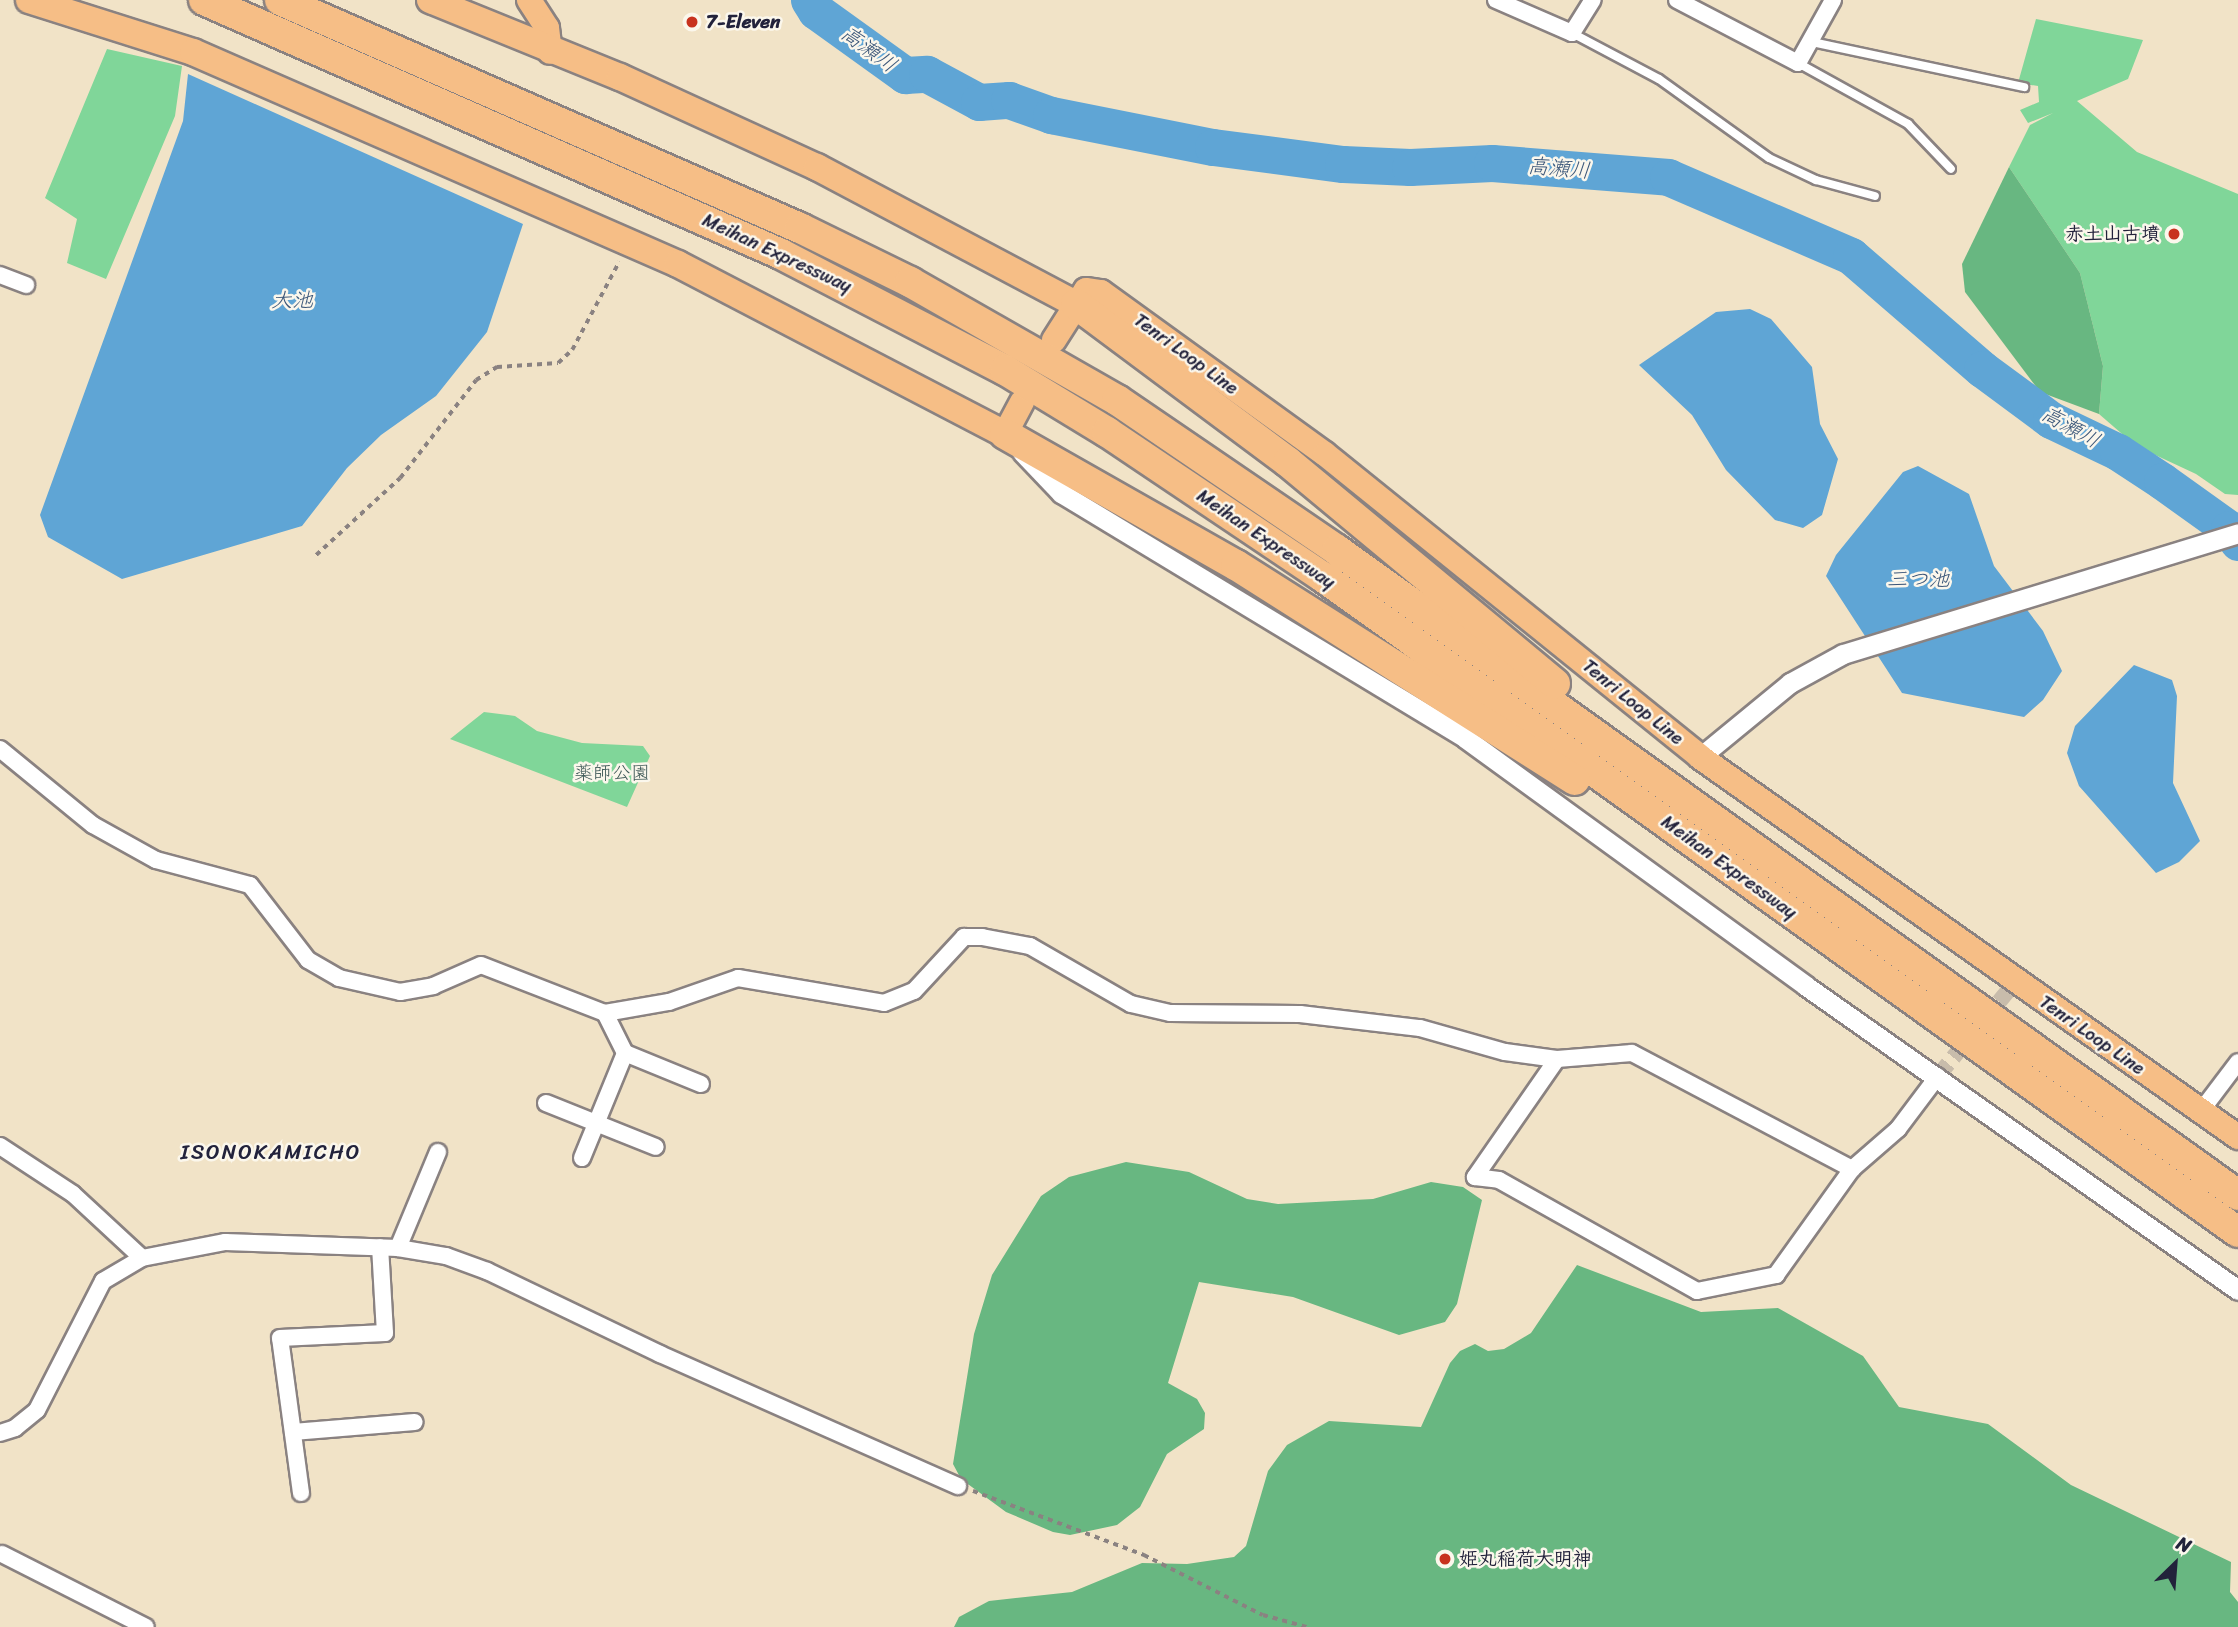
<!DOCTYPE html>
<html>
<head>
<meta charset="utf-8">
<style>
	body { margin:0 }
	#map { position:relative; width:2238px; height:1627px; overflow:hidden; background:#f1e3c7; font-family:Sriracha,"Klee One",sans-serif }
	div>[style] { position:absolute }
	.green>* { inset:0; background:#80d699 }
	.forest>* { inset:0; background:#68b781 }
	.water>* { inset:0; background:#5fa5d5 }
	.river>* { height:37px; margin:-18.5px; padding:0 18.5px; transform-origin:18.5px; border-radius:18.5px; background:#5fa5d5 }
	.minor-tunnel>* { height:16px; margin-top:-8px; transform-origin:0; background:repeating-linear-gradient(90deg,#c8bcab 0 16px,transparent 0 24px) }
	.path>* { height:3.5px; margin-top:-1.75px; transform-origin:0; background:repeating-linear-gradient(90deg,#8a8281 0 5px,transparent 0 10px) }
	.roads { filter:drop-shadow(2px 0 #8a8281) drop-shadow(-2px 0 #8a8281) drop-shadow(0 2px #8a8281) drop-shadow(0 -2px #8a8281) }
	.service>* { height:8px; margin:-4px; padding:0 4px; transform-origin:4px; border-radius:4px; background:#fff }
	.minor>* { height:16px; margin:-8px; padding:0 8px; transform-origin:8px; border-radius:8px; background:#fff }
	.tertiary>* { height:19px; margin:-9.5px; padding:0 9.5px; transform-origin:9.5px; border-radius:9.5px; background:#fff }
	.primary>* { height:24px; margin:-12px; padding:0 12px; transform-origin:12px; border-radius:12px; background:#f6be86 }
	.trunk>* { height:26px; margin:-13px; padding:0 13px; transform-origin:13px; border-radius:13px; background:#f6be86 }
	.motorway>* { height:30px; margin:-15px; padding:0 15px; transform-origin:15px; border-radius:15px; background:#f6be86 }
	.dots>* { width:19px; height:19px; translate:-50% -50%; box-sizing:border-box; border:4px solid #fbf7ec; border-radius:50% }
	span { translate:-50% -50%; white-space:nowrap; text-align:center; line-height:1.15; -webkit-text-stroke:5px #fbf7ec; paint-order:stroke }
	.poi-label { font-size:19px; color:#22223b; font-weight:700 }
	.left { translate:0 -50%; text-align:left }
	.right { translate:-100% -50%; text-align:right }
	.street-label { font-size:19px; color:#22223b }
	.park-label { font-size:19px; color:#3e5857 }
	.water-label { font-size:21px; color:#3a5679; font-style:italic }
	.neighbourhood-label { font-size:21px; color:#22223b; letter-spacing:2px }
	.north { position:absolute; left:2140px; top:1529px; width:70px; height:70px; -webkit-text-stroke:5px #fbf7ec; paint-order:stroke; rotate:25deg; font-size:19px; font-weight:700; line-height:28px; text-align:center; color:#22223b }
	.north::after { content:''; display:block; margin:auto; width:24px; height:32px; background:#22223b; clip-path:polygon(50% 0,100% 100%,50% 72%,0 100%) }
</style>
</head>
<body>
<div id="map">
	<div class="green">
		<div style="clip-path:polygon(2036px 19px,2143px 40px,2128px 79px,2077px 101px,2137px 152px,2238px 194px,2238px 495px,2225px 494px,2196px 474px,2136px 446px,2099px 414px,2103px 366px,2080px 273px,2009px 167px,2030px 125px,2053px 113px,2028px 123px,2020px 110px,2039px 102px,2038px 86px,2018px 83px)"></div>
		<div style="clip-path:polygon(107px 49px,182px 66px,175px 116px,106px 279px,67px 263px,77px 219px,45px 198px)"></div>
		<div style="clip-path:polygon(484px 712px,515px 716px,537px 731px,582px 743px,643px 746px,650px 756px,627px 807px,450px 739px)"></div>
	</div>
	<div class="forest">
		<div style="clip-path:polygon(2009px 167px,2080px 273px,2103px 366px,2099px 414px,2040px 392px,1965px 292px,1962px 264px)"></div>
		<div style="clip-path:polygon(1126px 1162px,1189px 1172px,1247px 1199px,1278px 1204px,1373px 1199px,1431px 1182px,1463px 1187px,1482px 1200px,1457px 1304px,1445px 1322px,1399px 1335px,1293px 1297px,1199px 1282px,1168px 1383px,1197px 1399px,1205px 1413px,1204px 1429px,1167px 1454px,1140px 1507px,1117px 1525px,1070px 1535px,1053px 1532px,1006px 1512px,961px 1479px,953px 1464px,974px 1334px,992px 1275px,1041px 1196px,1069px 1177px)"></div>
		<div style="clip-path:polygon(1577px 1265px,1701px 1312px,1778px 1308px,1863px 1356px,1899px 1407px,1988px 1424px,2071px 1485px,2231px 1562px,2230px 1592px,2238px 1602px,2238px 1627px,954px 1627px,959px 1617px,989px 1601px,1072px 1592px,1142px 1563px,1187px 1564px,1234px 1557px,1246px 1546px,1268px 1471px,1287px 1445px,1329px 1421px,1421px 1427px,1450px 1363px,1460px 1351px,1475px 1344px,1488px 1351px,1504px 1349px,1531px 1333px)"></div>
	</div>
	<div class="water">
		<div style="clip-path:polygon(188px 74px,523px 224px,487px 332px,436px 396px,381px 435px,347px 468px,302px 526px,122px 579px,48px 537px,40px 515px,183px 121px)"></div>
		<div style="clip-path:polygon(1750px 309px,1771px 319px,1812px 367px,1820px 424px,1838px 459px,1822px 515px,1803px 528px,1775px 520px,1726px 470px,1692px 415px,1639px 365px,1716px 312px)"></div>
		<div style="clip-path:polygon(1918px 466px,1969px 494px,1994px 566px,2043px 631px,2062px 671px,2043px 700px,2024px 717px,1902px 693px,1826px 576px,1836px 555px,1903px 472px)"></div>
		<div style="clip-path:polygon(2134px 665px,2172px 680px,2177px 696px,2173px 783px,2200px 841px,2179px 862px,2156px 873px,2079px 786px,2067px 753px,2075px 726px)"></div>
	</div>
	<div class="river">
		<div style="left:809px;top:0;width:13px;rotate:58deg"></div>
		<div style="left:816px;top:11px;width:110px;rotate:35.7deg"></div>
		<div style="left:905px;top:75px;width:22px;rotate:-3deg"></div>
		<div style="left:927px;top:74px;width:59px;rotate:28.3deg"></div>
		<div style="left:979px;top:102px;width:30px;rotate:-4deg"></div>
		<div style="left:1009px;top:100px;width:45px;rotate:19.7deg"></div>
		<div style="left:1051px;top:115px;width:165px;rotate:11.2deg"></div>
		<div style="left:1213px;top:147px;width:131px;rotate:7.5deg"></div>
		<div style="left:1343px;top:164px;width:67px;rotate:2.6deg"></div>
		<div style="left:1410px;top:167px;width:82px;rotate:-2.8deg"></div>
		<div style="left:1492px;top:163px;width:177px;rotate:4.5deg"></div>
		<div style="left:1668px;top:177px;width:199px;rotate:23.3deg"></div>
		<div style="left:1851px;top:256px;width:173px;rotate:40.8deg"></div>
		<div style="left:1982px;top:369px;width:86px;rotate:36.5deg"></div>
		<div style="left:2051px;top:420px;width:74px;rotate:25.5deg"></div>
		<div style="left:2118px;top:452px;width:53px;rotate:33.4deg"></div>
		<div style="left:2162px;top:481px;width:82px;rotate:35.6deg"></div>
		<div style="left:2229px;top:529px;width:16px;rotate:55deg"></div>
	</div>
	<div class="minor-tunnel">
		<div style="left:1938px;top:1076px;width:123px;rotate:-50.6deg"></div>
	</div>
	<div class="path">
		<div style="left:316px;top:555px;width:114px;rotate:-42.5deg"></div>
		<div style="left:400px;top:478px;width:124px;rotate:-52.2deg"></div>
		<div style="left:476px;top:380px;width:25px;rotate:-32deg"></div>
		<div style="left:497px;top:367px;width:61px;rotate:-3.8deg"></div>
		<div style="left:558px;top:363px;width:19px;rotate:-43deg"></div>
		<div style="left:572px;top:350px;width:100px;rotate:-61.9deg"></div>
		<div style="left:973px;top:1491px;width:183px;rotate:20.5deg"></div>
		<div style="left:1144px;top:1555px;width:133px;rotate:26.8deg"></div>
		<div style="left:1263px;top:1615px;width:46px;rotate:15.3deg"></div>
	</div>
	<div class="roads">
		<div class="service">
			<div style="left:1572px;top:33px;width:98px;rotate:27.9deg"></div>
			<div style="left:1659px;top:79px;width:135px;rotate:35.7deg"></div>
			<div style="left:1769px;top:158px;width:52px;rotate:25.1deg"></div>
			<div style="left:1816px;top:180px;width:61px;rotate:15.2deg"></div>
			<div style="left:1812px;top:42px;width:217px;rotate:12deg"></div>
			<div style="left:1798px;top:63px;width:126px;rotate:29deg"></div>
			<div style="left:1908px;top:124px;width:62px;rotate:46.3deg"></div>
		</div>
		<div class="minor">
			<div style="left:1496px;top:0;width:83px;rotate:23.5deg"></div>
			<div style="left:1572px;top:33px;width:39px;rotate:-58deg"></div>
			<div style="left:1677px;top:0;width:136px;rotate:27.5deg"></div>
			<div style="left:1798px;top:63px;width:72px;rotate:-60.9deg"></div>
			<div style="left:0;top:275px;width:28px;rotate:21deg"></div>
			<div style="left:0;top:749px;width:120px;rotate:39.3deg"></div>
			<div style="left:93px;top:825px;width:72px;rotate:29.1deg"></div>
			<div style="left:156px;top:860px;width:97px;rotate:14.9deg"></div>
			<div style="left:250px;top:885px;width:95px;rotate:52.3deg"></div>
			<div style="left:308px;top:960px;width:36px;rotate:30deg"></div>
			<div style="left:339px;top:978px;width:63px;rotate:12.9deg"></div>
			<div style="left:400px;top:992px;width:34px;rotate:-10deg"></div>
			<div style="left:433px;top:986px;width:52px;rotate:-23.6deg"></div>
			<div style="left:481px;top:965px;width:133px;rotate:21.2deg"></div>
			<div style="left:605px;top:1013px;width:65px;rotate:-9.8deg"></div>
			<div style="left:669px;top:1002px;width:73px;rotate:-19.2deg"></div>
			<div style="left:738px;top:978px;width:148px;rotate:9.7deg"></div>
			<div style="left:884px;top:1003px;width:32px;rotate:-22deg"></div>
			<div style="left:914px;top:991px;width:74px;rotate:-47.2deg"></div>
			<div style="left:964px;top:937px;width:18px"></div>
			<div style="left:982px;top:937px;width:49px;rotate:10.6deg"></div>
			<div style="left:1030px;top:946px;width:116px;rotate:29.9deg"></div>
			<div style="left:1131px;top:1004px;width:40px;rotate:13deg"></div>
			<div style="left:1170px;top:1013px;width:130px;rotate:0.4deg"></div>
			<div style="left:1300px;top:1014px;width:121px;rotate:6.7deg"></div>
			<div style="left:1420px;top:1028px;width:88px;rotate:15.8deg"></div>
			<div style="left:1505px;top:1052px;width:52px;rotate:7.7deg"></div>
			<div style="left:1557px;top:1059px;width:75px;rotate:-4.6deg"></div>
			<div style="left:1632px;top:1053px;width:249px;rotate:27.8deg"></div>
			<div style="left:625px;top:1053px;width:82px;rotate:22.2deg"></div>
			<div style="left:1557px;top:1059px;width:144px;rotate:124.8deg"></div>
			<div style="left:1475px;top:1177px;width:24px;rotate:7deg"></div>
			<div style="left:1499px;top:1180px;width:227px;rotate:29.3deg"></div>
			<div style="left:1697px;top:1291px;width:81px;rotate:-11.4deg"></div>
			<div style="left:1776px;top:1275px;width:130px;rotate:-54.4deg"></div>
			<div style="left:1852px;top:1169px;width:61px;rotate:-41deg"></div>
			<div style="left:1898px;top:1129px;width:66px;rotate:-53deg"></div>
			<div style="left:546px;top:1103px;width:118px;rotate:21.8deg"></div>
			<div style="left:2201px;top:1111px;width:61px;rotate:-52.9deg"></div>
			<div style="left:0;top:1146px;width:87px;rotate:33.3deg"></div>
			<div style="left:73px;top:1194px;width:94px;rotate:42.8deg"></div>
			<div style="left:582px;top:1158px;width:113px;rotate:-67.7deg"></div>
			<div style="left:625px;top:1053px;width:45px;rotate:-116.6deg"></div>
			<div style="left:398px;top:1248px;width:104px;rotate:-67.4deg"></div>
			<div style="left:293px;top:1432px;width:122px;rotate:-4.7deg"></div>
			<div style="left:0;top:1433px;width:16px;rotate:-18deg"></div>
			<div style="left:15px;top:1428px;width:28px;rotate:-39deg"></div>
			<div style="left:37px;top:1410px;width:145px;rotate:-62.9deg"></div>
			<div style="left:103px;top:1281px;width:45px;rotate:-30.5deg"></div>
			<div style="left:142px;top:1258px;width:85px;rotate:-10.9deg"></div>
			<div style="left:225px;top:1242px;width:173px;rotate:2deg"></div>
			<div style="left:398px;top:1248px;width:49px;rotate:9.5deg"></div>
			<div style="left:446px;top:1256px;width:44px;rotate:20.1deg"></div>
			<div style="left:487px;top:1271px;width:192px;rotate:25.6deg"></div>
			<div style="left:660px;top:1354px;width:326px;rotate:23.9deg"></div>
			<div style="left:301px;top:1493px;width:156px;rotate:-97.7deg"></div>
			<div style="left:280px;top:1338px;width:105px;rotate:-2.7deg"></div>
			<div style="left:385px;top:1333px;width:86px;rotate:-93.3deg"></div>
			<div style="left:2px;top:1554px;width:161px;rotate:26.9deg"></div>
		</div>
		<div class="tertiary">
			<div style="left:1022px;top:452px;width:57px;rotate:46.4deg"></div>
			<div style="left:1061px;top:493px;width:472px;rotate:31.2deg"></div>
			<div style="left:1465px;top:738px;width:422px;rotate:36deg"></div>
			<div style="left:1806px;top:986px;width:528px;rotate:35.13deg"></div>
			<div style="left:1700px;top:757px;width:117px;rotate:-39.4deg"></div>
			<div style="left:1790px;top:683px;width:60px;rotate:-28.7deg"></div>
			<div style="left:1843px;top:654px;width:413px;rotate:-17deg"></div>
		</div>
		<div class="primary">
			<div style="left:529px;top:0;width:33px;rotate:57deg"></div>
			<div style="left:547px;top:28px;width:24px;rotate:83deg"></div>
			<div style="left:1054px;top:340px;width:59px;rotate:-57.4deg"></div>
			<div style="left:1086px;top:290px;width:15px;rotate:8deg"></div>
			<div style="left:1101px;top:292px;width:276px;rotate:35.9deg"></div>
			<div style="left:1325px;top:454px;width:482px;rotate:38.9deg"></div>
			<div style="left:1700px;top:757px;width:659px;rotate:35.23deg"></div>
			<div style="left:1005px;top:434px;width:36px;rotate:-62deg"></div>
		</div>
		<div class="trunk">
			<div style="left:29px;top:0;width:172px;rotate:17.6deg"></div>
			<div style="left:193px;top:52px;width:529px;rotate:23.61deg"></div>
			<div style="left:678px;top:264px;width:369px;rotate:27.5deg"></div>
			<div style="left:430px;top:0;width:205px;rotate:22.1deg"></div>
			<div style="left:620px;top:77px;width:217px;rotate:24.6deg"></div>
			<div style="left:817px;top:167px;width:293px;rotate:27.9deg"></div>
		</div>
		<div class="motorway">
			<div style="left:204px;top:0;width:630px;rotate:23.76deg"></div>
			<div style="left:781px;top:254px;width:252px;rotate:27.4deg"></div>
			<div style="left:1005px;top:370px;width:119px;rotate:31.3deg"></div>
			<div style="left:1107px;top:432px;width:260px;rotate:33.9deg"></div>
			<div style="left:1323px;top:577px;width:1125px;rotate:35.6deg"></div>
			<div style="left:280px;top:0;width:568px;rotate:23.68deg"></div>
			<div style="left:800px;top:228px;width:123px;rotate:26.1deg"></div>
			<div style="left:910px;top:282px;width:238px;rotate:29.7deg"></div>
			<div style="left:1117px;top:400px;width:266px;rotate:34.3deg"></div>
			<div style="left:1337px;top:550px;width:1108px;rotate:35.6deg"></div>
			<div style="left:1076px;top:304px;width:264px;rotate:36.7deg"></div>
			<div style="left:1288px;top:462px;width:347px;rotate:39.7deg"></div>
			<div style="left:1005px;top:434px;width:266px;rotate:29.6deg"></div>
			<div style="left:1236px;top:565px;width:401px;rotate:32.4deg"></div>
		</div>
	</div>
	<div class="dots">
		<div style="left:692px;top:22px;background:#c8321e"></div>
		<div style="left:2174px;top:234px;background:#c8321e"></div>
		<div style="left:1445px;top:1559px;background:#c8321e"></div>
	</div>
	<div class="poi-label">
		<span class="left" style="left:706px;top:22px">7-Eleven</span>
		<span class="right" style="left:2160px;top:234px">赤土山古墳</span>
		<span class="left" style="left:1459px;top:1559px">姫丸稲荷大明神</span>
	</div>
	<div class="street-label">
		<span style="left:777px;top:253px;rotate:25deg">Meihan Expressway</span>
		<span style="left:1186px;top:354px;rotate:36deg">Tenri Loop Line</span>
		<span style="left:1266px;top:539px;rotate:34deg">Meihan Expressway</span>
		<span style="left:1633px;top:702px;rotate:39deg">Tenri Loop Line</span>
		<span style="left:1729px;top:867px;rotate:36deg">Meihan Expressway</span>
		<span style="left:2092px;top:1035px;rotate:35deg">Tenri Loop Line</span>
	</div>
	<div class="park-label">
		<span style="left:612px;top:773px">薬師公園</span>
	</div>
	<div class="water-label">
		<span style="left:869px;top:49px;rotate:36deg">高瀬川</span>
		<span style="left:1559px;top:168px;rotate:5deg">高瀬川</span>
		<span style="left:292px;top:300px">大池</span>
		<span style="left:2071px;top:427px;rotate:29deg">高瀬川</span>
		<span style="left:1918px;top:579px">三つ池</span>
	</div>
	<div class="neighbourhood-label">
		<span style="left:271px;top:1152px">ISONOKAMICHO</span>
	</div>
	<div class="north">N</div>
</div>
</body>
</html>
